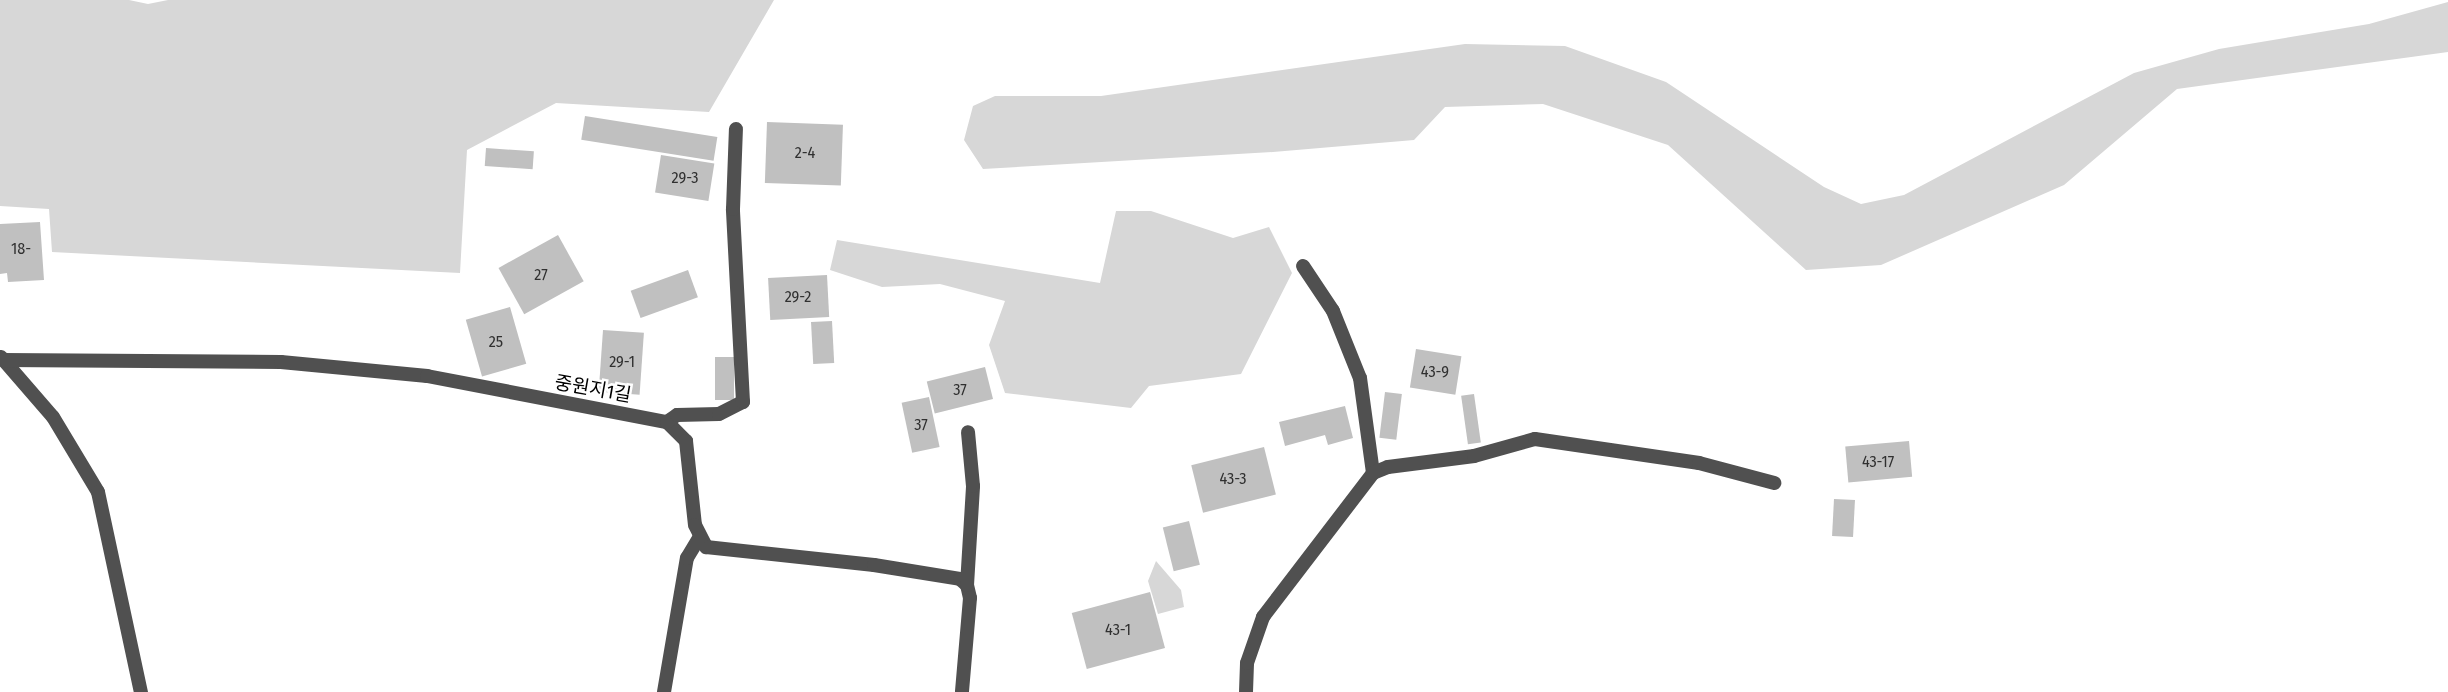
<!DOCTYPE html>
<html>
<head>
<meta charset="utf-8">
<style>
	body { margin:0 }
	#map { position:relative; width:2448px; height:692px; overflow:hidden; background:#fff; font-family:"Fira Sans Condensed","Noto Sans KR",sans-serif }
	div>[style] { position:absolute }
	.green>* { inset:0; background:#d7d7d7 }
	.building>* { inset:0; background:#c0c0c0; transform-origin:0 0 }
	.minor>* { height:14px; margin:-7px; padding:0 7px; transform-origin:7px; border-radius:7px; background:#505050 }
	span { translate:-50% -50%; white-space:nowrap; text-align:center; line-height:1.15; -webkit-text-stroke:5px #fff; paint-order:stroke }
	.number-label { font-size:16px; color:#303030 }
	.number-label span { -webkit-text-stroke-width:0 }
	.street-label { font-size:19px; color:#000 }
</style>
</head>
<body>
<div id="map">
	<div class="green">
		<div style="clip-path:polygon(0 0,129px 0,148px 4px,168px 0,774px 0,709px 112px,556px 103px,467px 150px,460px 273px,52px 252px,49px 209px,0 206px)"></div>
		<div style="clip-path:polygon(2448px 2px,2448px 52px,2177px 89px,2064px 185px,1881px 265px,1806px 270px,1668px 145px,1543px 104px,1445px 107px,1414px 140px,1273px 152px,983px 169px,964px 140px,973px 106px,995px 96px,1101px 96px,1465px 44px,1565px 46px,1666px 82px,1824px 187px,1861px 204px,1904px 195px,2134px 73px,2219px 49px,2369px 24px)"></div>
		<div style="clip-path:polygon(1116px 211px,1151px 211px,1233px 238px,1269px 227px,1292px 273px,1241px 374px,1149px 386px,1131px 408px,1005px 393px,989px 345px,1005px 301px,940px 284px,882px 287px,830px 270px,837px 240px,1100px 283px)"></div>
		<div style="clip-path:polygon(1156px 561px,1181px 590px,1184px 607px,1158px 614px,1148px 581px)"></div>
	</div>
	<div class="building">
		<div style="left:585px;top:116px;width:134px;height:24px;rotate:9deg"></div>
		<div style="left:767px;top:122px;width:76px;height:61px;rotate:2deg"></div>
		<div style="left:486px;top:148px;width:48px;height:18px;rotate:4deg"></div>
		<div style="left:661px;top:155px;width:54px;height:38px;rotate:9deg"></div>
		<div style="clip-path:polygon(40px 222px,44px 280px,8px 282px,7px 273px,0 274px,0 224px)"></div>
		<div style="left:558px;top:235px;width:53px;height:68px;rotate:61deg"></div>
		<div style="left:688px;top:270px;width:29px;height:61px;rotate:70deg"></div>
		<div style="left:827px;top:275px;width:42px;height:59px;rotate:87deg"></div>
		<div style="left:510px;top:307px;width:59px;height:46px;rotate:74deg"></div>
		<div style="left:832px;top:321px;width:42px;height:21px;rotate:87deg"></div>
		<div style="left:603px;top:330px;width:41px;height:62px;rotate:4deg"></div>
		<div style="left:1416px;top:349px;width:46px;height:39px;rotate:9deg"></div>
		<div style="left:715px;top:357px;width:19px;height:43px"></div>
		<div style="left:985px;top:367px;width:33px;height:60px;rotate:76deg"></div>
		<div style="left:1385px;top:392px;width:17px;height:46px;rotate:7deg"></div>
		<div style="left:1474px;top:394px;width:49px;height:13px;rotate:82deg"></div>
		<div style="left:929px;top:397px;width:51px;height:28px;rotate:78deg"></div>
		<div style="clip-path:polygon(1345px 406px,1353px 438px,1328px 445px,1325px 435px,1285px 446px,1279px 422px)"></div>
		<div style="left:1909px;top:441px;width:36px;height:64px;rotate:85deg"></div>
		<div style="left:1264px;top:447px;width:49px;height:75px;rotate:76deg"></div>
		<div style="left:1834px;top:499px;width:21px;height:37px;rotate:3deg"></div>
		<div style="left:1189px;top:521px;width:45px;height:27px;rotate:76deg"></div>
		<div style="left:1150px;top:592px;width:58px;height:81px;rotate:75deg"></div>
	</div>
	<div class="minor">
		<div style="left:1303px;top:266px;width:54px;rotate:56.3deg"></div>
		<div style="left:1333px;top:311px;width:72px;rotate:68.1deg"></div>
		<div style="left:1360px;top:378px;width:96px;rotate:82.2deg"></div>
		<div style="left:1px;top:357px;width:79px;rotate:49.1deg"></div>
		<div style="left:53px;top:417px;width:87px;rotate:59deg"></div>
		<div style="left:98px;top:492px;width:205px;rotate:77.9deg"></div>
		<div style="left:3px;top:360px;width:278px;rotate:0.4deg"></div>
		<div style="left:281px;top:362px;width:147px;rotate:5.5deg"></div>
		<div style="left:427px;top:376px;width:244px;rotate:10.9deg"></div>
		<div style="left:667px;top:422px;width:27px;rotate:45deg"></div>
		<div style="left:686px;top:441px;width:84px;rotate:83.9deg"></div>
		<div style="left:695px;top:525px;width:25px;rotate:63deg"></div>
		<div style="left:706px;top:547px;width:169px;rotate:6.1deg"></div>
		<div style="left:874px;top:565px;width:87px;rotate:9.2deg"></div>
		<div style="left:960px;top:579px;width:9px;rotate:41deg"></div>
		<div style="left:967px;top:585px;width:13px;rotate:77deg"></div>
		<div style="left:970px;top:598px;width:94px;rotate:94.9deg"></div>
		<div style="left:667px;top:422px;width:12px;rotate:-35deg"></div>
		<div style="left:677px;top:415px;width:42px;rotate:-1.4deg"></div>
		<div style="left:719px;top:414px;width:27px;rotate:-27deg"></div>
		<div style="left:743px;top:402px;width:193px;rotate:-93deg"></div>
		<div style="left:733px;top:209px;width:80px;rotate:-87.9deg"></div>
		<div style="left:967px;top:585px;width:99px;rotate:-86.5deg"></div>
		<div style="left:973px;top:486px;width:54px;rotate:-95.3deg"></div>
		<div style="left:664px;top:692px;width:136px;rotate:-80.3deg"></div>
		<div style="left:687px;top:558px;width:23px;rotate:-59deg"></div>
		<div style="left:1246px;top:692px;width:29px;rotate:-88deg"></div>
		<div style="left:1247px;top:663px;width:49px;rotate:-70.8deg"></div>
		<div style="left:1263px;top:617px;width:181px;rotate:-52.6deg"></div>
		<div style="left:1373px;top:473px;width:16px;rotate:-22deg"></div>
		<div style="left:1388px;top:467px;width:87px;rotate:-7.3deg"></div>
		<div style="left:1474px;top:456px;width:63px;rotate:-15.6deg"></div>
		<div style="left:1535px;top:439px;width:166px;rotate:8.3deg"></div>
		<div style="left:1699px;top:463px;width:78px;rotate:14.9deg"></div>
	</div>
	<div class="number-label">
		<span style="left:805px;top:153px">2-4</span>
		<span style="left:685px;top:178px">29-3</span>
		<span style="left:21px;top:249px">18-</span>
		<span style="left:541px;top:275px">27</span>
		<span style="left:798px;top:297px">29-2</span>
		<span style="left:496px;top:342px">25</span>
		<span style="left:622px;top:362px">29-1</span>
		<span style="left:1435px;top:372px">43-9</span>
		<span style="left:960px;top:390px">37</span>
		<span style="left:921px;top:425px">37</span>
		<span style="left:1878px;top:462px">43-17</span>
		<span style="left:1233px;top:479px">43-3</span>
		<span style="left:1118px;top:630px">43-1</span>
	</div>
	<div class="street-label">
		<span style="left:593px;top:389px;rotate:10deg">중원지1길</span>
	</div>
</div>
</body>
</html>
